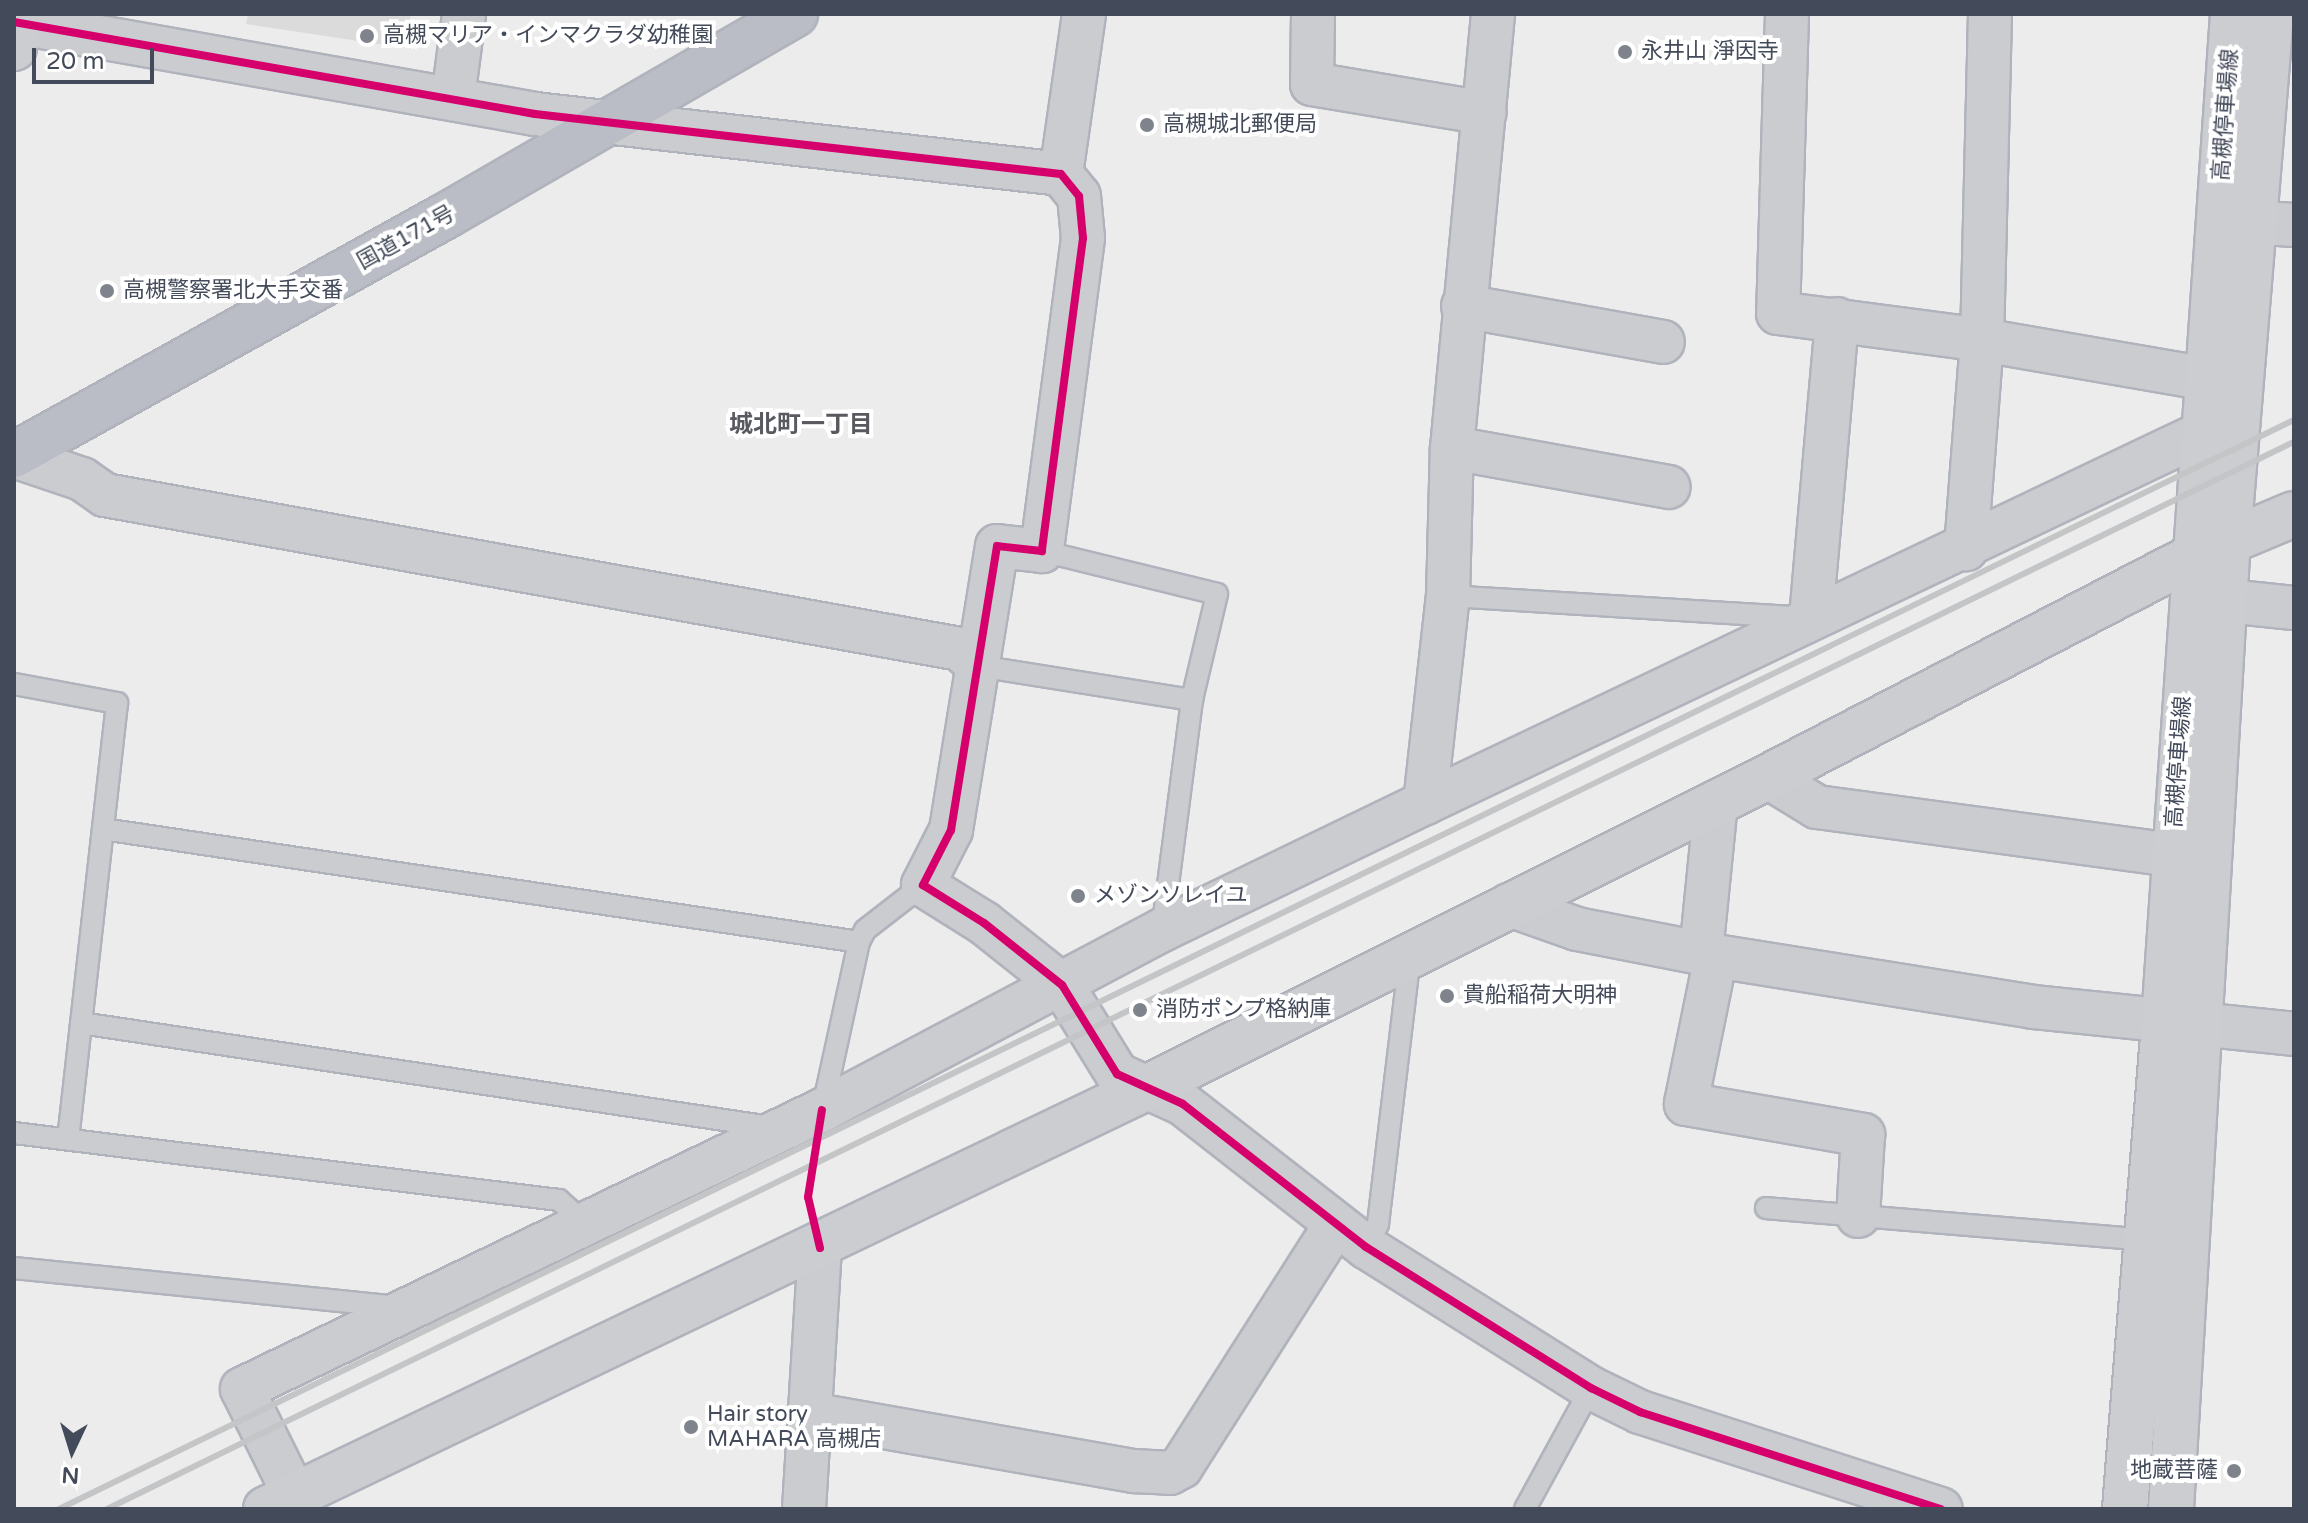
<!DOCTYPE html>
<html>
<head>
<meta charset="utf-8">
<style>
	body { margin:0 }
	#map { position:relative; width:2308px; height:1523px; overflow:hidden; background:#edecec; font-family:"Varela Round","Noto Sans JP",sans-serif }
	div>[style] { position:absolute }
	.education>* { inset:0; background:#dbdbdc }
	.roads { filter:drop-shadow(2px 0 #b0b3bc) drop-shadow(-2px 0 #b0b3bc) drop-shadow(0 2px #b0b3bc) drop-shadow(0 -2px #b0b3bc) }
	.lane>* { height:20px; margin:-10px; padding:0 10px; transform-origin:10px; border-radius:10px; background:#caccd0 }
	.street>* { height:42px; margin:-21px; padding:0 21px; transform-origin:21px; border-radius:21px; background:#caccd0 }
	.secondary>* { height:44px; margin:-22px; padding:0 22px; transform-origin:22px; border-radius:22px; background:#cbcdd1 }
	.highway>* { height:44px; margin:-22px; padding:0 22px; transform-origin:22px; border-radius:22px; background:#babdc5 }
	.rail>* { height:6px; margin:-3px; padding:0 3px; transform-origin:3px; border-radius:3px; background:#c3c5c7 }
	.cycleway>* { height:8px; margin:-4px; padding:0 4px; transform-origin:4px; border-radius:4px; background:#d6006c }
	.dots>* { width:22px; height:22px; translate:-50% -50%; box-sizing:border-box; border:4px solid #fff; border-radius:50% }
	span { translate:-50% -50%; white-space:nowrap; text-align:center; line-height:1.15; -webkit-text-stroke:8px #fff; paint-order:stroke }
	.poi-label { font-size:22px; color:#434a59 }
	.left { translate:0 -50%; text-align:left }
	.right { translate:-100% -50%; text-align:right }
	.street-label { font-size:22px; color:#434a59 }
	.neighbourhood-label { font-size:24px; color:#585a60; font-weight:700 }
	.frame { position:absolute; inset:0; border:16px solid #434a59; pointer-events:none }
	.north { position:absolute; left:32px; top:1411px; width:80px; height:80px; -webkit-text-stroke:6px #fff; paint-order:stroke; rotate:184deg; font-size:22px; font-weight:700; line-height:32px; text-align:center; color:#434a59 }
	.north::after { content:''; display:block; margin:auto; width:28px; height:36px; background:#434a59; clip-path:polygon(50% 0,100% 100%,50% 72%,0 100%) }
	.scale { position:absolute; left:32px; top:48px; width:122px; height:36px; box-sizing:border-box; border:4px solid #434a59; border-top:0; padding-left:10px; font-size:24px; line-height:28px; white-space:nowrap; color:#434a59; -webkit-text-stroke:6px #fff; paint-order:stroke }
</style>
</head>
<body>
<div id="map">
	<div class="education">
		<div style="clip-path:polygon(248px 14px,411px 14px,405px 48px,246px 24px)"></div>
	</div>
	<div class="roads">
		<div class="lane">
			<div style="left:1042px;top:551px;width:180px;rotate:13.8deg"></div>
			<div style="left:1217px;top:594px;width:109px;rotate:103.3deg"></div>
			<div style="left:1448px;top:596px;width:348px;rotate:3.5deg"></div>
			<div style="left:978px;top:666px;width:217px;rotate:9deg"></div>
			<div style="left:1192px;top:700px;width:232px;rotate:97.4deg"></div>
			<div style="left:14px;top:684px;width:105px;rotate:10.5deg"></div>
			<div style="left:117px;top:703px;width:438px;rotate:96.4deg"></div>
			<div style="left:103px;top:829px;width:764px;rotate:8.5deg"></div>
			<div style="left:81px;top:1023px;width:697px;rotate:8.58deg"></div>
			<div style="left:823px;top:1107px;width:169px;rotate:-77.7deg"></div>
			<div style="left:859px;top:942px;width:13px;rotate:-63deg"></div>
			<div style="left:865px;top:930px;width:73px;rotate:-37.8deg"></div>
			<div style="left:14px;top:1133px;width:549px;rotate:7.01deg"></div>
			<div style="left:559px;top:1200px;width:31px;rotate:42deg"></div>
			<div style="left:1766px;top:1208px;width:379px;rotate:4.8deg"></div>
			<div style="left:1366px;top:1247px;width:26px;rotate:-62deg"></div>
			<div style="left:1378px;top:1224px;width:270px;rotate:-83.2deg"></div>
			<div style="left:14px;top:1268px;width:384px;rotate:5.8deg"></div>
			<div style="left:1525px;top:1509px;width:138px;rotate:-61.4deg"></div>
		</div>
		<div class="street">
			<div style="left:1313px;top:14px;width:70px;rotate:90.8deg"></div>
			<div style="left:1312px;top:84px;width:175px;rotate:9.5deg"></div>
			<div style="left:1787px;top:14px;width:299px;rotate:91.7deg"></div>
			<div style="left:1778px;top:313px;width:206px;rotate:7.5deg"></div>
			<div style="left:1982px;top:340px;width:210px;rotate:94.4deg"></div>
			<div style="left:1990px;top:14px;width:326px;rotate:91.4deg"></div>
			<div style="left:1982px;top:340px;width:228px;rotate:9.8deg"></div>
			<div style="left:14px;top:22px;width:529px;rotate:10.01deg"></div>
			<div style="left:535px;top:114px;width:529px;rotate:6.51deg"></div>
			<div style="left:1061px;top:174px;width:28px;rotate:51deg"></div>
			<div style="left:1079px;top:196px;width:42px;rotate:84.6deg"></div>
			<div style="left:1083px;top:238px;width:316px;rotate:97.5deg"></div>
			<div style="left:1042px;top:551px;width:45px;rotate:-173.7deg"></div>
			<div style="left:997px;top:546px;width:288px;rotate:99.2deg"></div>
			<div style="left:951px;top:830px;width:62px;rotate:117deg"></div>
			<div style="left:923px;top:885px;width:72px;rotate:31.9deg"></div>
			<div style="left:984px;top:923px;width:100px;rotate:38.5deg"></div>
			<div style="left:1062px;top:985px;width:105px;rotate:58.3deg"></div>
			<div style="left:1117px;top:1074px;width:72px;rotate:24.4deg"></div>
			<div style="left:1183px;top:1104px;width:232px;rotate:38deg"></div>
			<div style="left:1366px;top:1247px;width:266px;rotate:32.1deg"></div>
			<div style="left:1591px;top:1388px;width:55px;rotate:26.1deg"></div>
			<div style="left:1640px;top:1412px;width:316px;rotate:17.9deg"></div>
			<div style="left:453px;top:98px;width:85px;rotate:-82.5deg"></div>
			<div style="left:1061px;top:174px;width:162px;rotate:-81.8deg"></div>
			<div style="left:2220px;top:220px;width:74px;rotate:3.9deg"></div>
			<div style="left:1463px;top:306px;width:203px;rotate:10.2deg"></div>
			<div style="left:1452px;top:448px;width:220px;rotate:10.2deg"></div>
			<div style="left:14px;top:456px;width:72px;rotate:18.7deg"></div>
			<div style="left:82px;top:479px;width:28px;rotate:35deg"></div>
			<div style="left:105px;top:495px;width:869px;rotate:10.21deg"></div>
			<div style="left:960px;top:649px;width:25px;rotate:43deg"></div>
			<div style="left:2206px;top:572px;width:36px;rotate:54deg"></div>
			<div style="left:2227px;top:601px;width:67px;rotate:6deg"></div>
			<div style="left:1811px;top:618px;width:300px;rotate:-85deg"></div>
			<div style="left:1768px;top:777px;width:57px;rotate:31.5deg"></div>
			<div style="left:1817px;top:807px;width:358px;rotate:7.7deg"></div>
			<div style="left:1425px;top:803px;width:861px;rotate:-25.46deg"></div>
			<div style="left:1509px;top:905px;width:72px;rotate:19.4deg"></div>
			<div style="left:1577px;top:929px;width:142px;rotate:11deg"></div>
			<div style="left:1716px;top:956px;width:322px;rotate:9.1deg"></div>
			<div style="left:2034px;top:1007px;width:261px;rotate:5.9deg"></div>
			<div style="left:1701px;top:953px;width:152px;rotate:-84.3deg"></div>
			<div style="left:1716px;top:956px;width:151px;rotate:101.5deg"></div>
			<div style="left:1686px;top:1104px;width:180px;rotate:9.9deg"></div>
			<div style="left:1863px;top:1135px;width:81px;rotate:93.5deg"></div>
			<div style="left:810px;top:1414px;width:329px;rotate:10deg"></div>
			<div style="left:1134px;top:1471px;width:36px;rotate:3deg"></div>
			<div style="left:1170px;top:1473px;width:13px;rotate:-29deg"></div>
			<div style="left:1181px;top:1467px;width:287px;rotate:-57.5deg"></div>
			<div style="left:294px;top:1494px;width:117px;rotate:-116.3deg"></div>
			<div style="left:242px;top:1389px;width:644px;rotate:-25.69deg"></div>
			<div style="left:822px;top:1110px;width:385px;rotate:-27.9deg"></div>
			<div style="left:1162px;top:930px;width:292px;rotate:-25.8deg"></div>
			<div style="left:1425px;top:803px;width:208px;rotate:-83.7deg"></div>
			<div style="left:1448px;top:596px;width:148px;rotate:-88.5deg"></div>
			<div style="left:1452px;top:448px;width:436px;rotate:-84.6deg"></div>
			<div style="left:804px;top:1509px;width:261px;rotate:-86.5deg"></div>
		</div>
		<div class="secondary">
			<div style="left:14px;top:48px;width:35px;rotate:-80deg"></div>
			<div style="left:266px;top:1509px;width:978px;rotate:-25.57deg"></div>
			<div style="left:1148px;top:1087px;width:693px;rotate:-26.57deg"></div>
			<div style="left:1768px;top:777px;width:480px;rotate:-27.4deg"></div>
			<div style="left:2194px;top:556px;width:108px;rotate:-22.8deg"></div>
			<div style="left:2125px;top:1509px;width:490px;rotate:-85.4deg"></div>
			<div style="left:2164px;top:1021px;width:1009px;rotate:-86.08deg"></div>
			<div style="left:2171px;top:1509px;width:972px;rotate:-86.64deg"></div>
			<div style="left:2228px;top:539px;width:527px;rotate:-85.32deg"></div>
		</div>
		<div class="highway">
			<div style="left:14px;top:455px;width:495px;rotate:-29deg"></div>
			<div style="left:447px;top:215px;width:402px;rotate:-30deg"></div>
		</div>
	</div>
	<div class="rail">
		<div style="left:59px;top:1509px;width:2486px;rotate:-25.98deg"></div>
		<div style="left:107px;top:1509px;width:2433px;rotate:-26.01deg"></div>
	</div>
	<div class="cycleway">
		<div style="left:14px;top:22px;width:529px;rotate:10.01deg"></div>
		<div style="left:535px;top:114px;width:529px;rotate:6.51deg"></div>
		<div style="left:1061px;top:174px;width:28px;rotate:51deg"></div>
		<div style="left:1079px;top:196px;width:42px;rotate:84.6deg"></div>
		<div style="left:1083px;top:238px;width:316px;rotate:97.5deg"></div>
		<div style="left:1042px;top:551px;width:45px;rotate:-173.7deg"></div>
		<div style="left:997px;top:546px;width:288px;rotate:99.2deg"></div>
		<div style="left:951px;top:830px;width:62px;rotate:117deg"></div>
		<div style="left:923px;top:885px;width:72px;rotate:31.9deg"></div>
		<div style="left:984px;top:923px;width:100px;rotate:38.5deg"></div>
		<div style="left:1062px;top:985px;width:105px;rotate:58.3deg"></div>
		<div style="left:1117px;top:1074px;width:72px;rotate:24.4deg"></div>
		<div style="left:1183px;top:1104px;width:232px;rotate:38deg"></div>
		<div style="left:1366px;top:1247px;width:266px;rotate:32.1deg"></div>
		<div style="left:1591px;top:1388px;width:55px;rotate:26.1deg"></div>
		<div style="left:1640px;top:1412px;width:316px;rotate:17.9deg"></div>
		<div style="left:820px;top:1248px;width:52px;rotate:-103.2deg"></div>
		<div style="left:808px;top:1197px;width:88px;rotate:-80.9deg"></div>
	</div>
	<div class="dots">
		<div style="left:367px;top:36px;background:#7e838c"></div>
		<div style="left:1625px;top:52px;background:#7e838c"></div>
		<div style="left:1147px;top:125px;background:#7e838c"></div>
		<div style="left:107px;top:291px;background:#7e838c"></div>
		<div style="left:1078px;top:896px;background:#7e838c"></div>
		<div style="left:1447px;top:996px;background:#7e838c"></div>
		<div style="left:1140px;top:1010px;background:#7e838c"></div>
		<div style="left:691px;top:1427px;background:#7e838c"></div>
		<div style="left:2234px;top:1471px;background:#7e838c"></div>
	</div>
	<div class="poi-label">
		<span class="left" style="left:383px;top:36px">高槻マリア・インマクラダ幼稚園</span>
		<span class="left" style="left:1641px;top:52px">永井山 淨因寺</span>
		<span class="left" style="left:1163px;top:125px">高槻城北郵便局</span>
		<span class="left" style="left:123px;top:291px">高槻警察署北大手交番</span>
		<span class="left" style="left:1094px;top:896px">メゾンソレイユ</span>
		<span class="left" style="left:1463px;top:996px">貴船稲荷大明神</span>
		<span class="left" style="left:1156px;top:1010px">消防ポンプ格納庫</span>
		<span class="left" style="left:707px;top:1427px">Hair story<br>MAHARA 高槻店</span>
		<span class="right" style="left:2218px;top:1471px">地蔵菩薩</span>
	</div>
	<div class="street-label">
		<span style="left:2226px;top:115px;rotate:-86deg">高槻停車場線</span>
		<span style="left:406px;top:238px;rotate:-29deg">国道171号</span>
		<span style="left:2179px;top:762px;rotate:-86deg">高槻停車場線</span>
	</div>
	<div class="neighbourhood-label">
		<span style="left:801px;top:425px">城北町一丁目</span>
	</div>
	<div class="frame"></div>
	<div class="north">N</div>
	<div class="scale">20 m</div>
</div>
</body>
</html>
